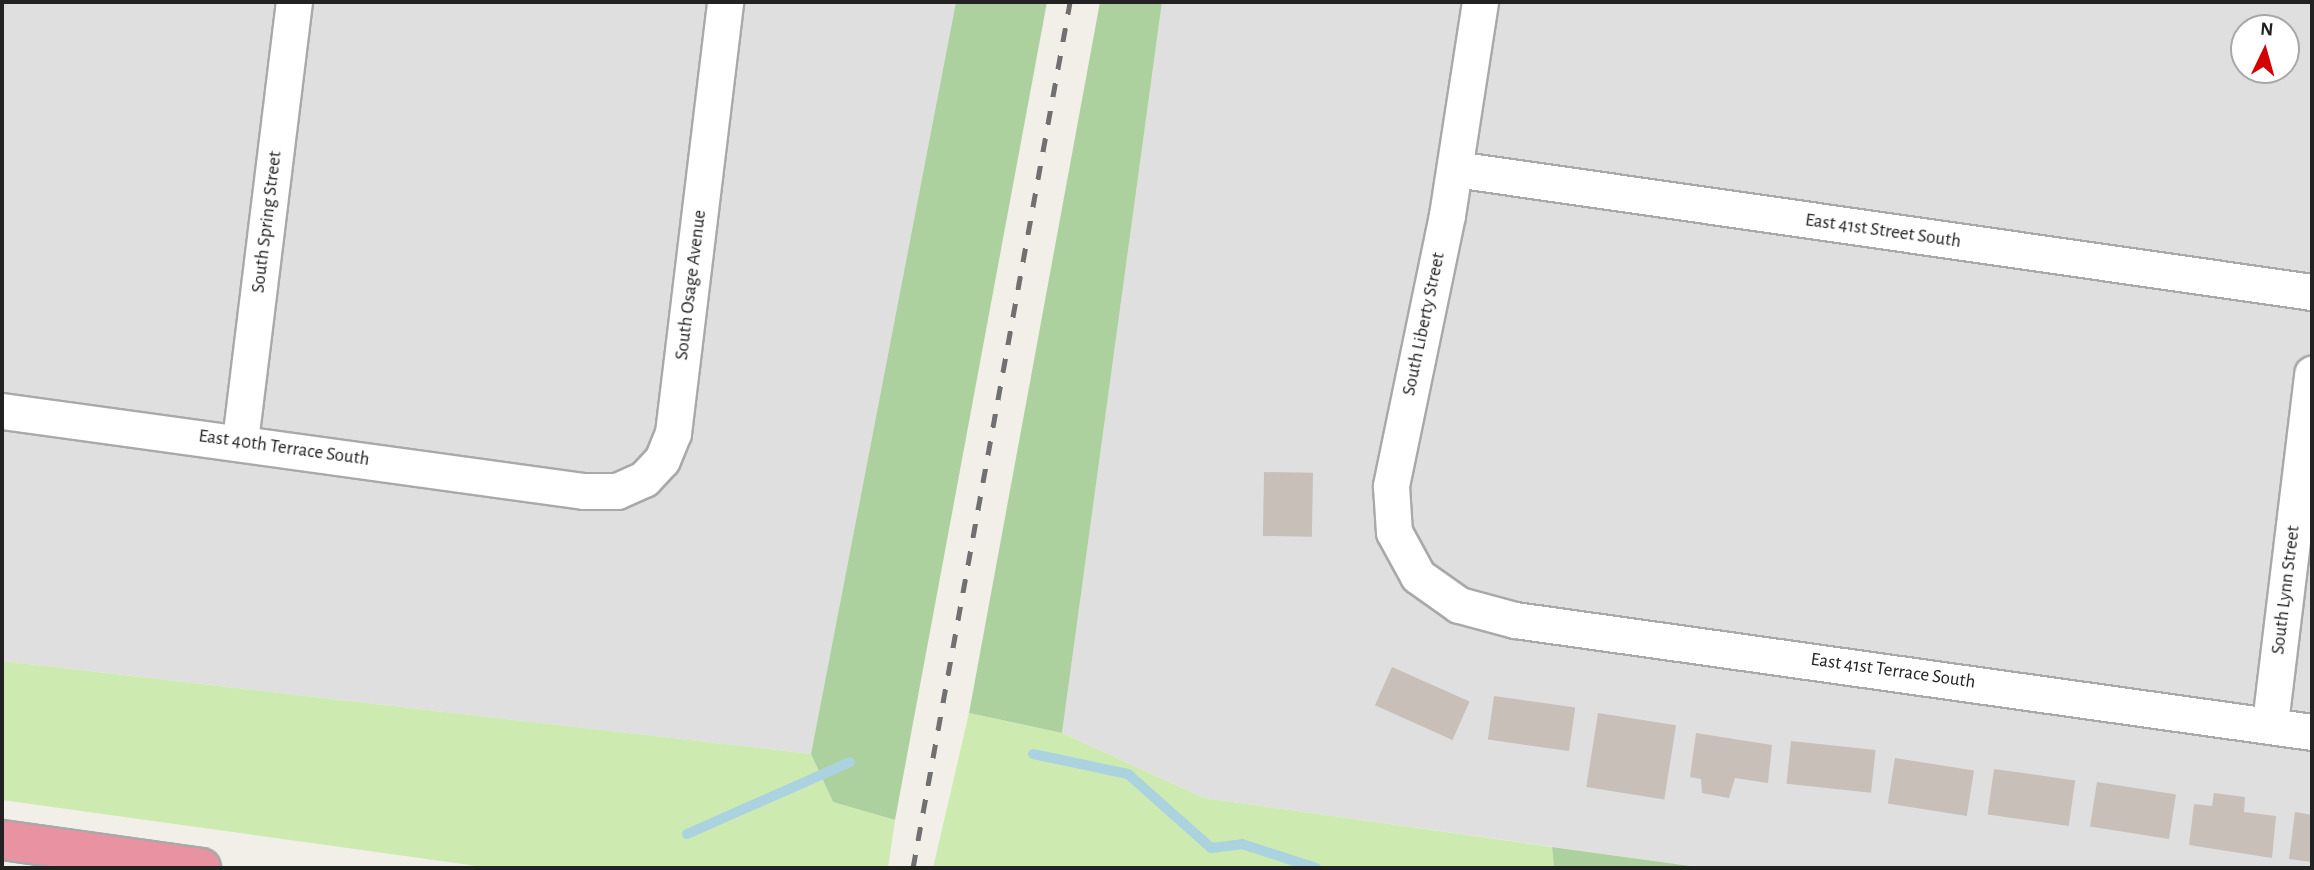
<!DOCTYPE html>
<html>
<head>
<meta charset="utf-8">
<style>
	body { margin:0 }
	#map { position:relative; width:2314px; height:870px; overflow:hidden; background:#f2efe9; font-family:"Alegreya Sans",sans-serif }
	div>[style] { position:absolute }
	.residential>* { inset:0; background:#e0dfdf }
	.grass>* { inset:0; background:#cdebb0 }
	.forest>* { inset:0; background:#add19e }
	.stream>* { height:10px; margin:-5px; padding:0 5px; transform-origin:5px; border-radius:5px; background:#aad3df }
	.building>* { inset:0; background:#c7bfb8; transform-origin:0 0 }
	.roads { filter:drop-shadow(2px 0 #a9a9a9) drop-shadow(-2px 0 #a9a9a9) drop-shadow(0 2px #a9a9a9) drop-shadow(0 -2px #a9a9a9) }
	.street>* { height:35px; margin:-17.5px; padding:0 17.5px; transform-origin:17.5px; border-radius:17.5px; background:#fff }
	.highway>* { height:38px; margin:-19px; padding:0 19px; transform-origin:19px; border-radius:19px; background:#e892a2 }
	.rail>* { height:5px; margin-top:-2.5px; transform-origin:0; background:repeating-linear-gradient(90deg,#707070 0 14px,transparent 0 28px) }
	span { translate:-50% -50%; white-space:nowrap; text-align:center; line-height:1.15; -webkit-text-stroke:7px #fff; paint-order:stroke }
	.street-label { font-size:19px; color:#222 }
	.frame { position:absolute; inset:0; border:4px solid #222; pointer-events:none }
	.north { position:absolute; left:2230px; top:14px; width:70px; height:70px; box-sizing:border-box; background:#fff; border:2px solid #a7a7a7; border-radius:50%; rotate:5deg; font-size:19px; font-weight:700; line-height:28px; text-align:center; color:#222 }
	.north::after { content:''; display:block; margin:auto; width:24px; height:32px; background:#d40000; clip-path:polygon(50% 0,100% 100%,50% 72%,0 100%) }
</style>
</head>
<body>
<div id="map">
	<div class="residential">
		<div style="clip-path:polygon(2px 2px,956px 2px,811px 754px,2px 661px)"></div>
		<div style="clip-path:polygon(evenodd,1162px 2px,2312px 2px,2312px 868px,1705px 868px,1204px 798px,1062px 733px,1162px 2px,2244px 28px,2286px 28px,2286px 70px,2244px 70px,2244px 28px)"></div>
	</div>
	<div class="grass">
		<div style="clip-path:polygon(2px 661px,811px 754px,833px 802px,895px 820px,888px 868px,491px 868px,2px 800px)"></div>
		<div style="clip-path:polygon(969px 713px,1062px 733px,1204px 798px,1552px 847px,1554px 868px,933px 868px)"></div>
	</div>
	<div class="forest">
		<div style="clip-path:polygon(956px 2px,1047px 2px,895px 820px,833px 802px,811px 754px)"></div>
		<div style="clip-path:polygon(1100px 2px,1162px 2px,1062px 733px,969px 713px)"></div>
		<div style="clip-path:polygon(1552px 847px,1705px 868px,1554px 868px)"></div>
	</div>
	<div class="stream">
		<div style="left:1033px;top:754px;width:97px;rotate:11.9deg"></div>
		<div style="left:1128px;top:774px;width:111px;rotate:41.7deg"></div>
		<div style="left:1211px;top:848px;width:31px;rotate:-7deg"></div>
		<div style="left:1242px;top:844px;width:78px;rotate:18deg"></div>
		<div style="left:687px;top:834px;width:178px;rotate:-23.8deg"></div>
	</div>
	<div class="building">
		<div style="left:1264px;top:472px;width:49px;height:64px;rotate:1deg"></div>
		<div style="left:1392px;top:667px;width:85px;height:42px;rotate:24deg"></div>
		<div style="left:1494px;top:696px;width:82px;height:44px;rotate:8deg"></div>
		<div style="left:1598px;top:713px;width:79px;height:75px;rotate:9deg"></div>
		<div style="clip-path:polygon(1696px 733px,1772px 745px,1768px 783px,1735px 778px,1729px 798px,1702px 793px,1701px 779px,1690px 777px)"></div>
		<div style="left:1791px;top:741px;width:85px;height:43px;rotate:6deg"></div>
		<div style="left:1895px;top:758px;width:80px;height:46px;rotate:9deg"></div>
		<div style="left:1994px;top:769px;width:82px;height:46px;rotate:8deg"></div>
		<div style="left:2097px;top:782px;width:80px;height:45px;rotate:9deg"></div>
		<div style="clip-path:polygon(2214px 793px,2245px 797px,2244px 812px,2276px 816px,2272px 858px,2189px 845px,2194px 804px,2212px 806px)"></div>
		<div style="clip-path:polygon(2295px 812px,2312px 815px,2312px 862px,2289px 859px)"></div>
	</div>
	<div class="roads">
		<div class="street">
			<div style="left:1480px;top:2px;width:216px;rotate:98.8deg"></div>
			<div style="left:1447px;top:215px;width:277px;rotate:101.7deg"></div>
			<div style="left:1391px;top:486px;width:46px;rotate:86.3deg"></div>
			<div style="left:1394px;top:532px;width:50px;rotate:61.4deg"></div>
			<div style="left:1418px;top:576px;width:50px;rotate:35.3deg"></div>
			<div style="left:1459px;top:605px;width:58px;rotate:15deg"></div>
			<div style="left:1515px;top:620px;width:805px;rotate:8deg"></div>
			<div style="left:1455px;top:169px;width:866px;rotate:8.17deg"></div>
			<div style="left:2px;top:411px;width:587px;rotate:7.83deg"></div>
			<div style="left:584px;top:491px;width:33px"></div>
			<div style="left:617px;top:491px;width:30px;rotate:-24deg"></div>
			<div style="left:644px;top:479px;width:26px;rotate:-47deg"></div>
			<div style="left:662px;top:460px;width:29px;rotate:-68deg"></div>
			<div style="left:673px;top:433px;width:434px;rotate:-83.1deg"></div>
			<div style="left:240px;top:441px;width:442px;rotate:-83deg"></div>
			<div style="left:2270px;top:723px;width:352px;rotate:-83.1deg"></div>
		</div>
		<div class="highway">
			<div style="left:2px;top:840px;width:201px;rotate:8deg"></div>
		</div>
	</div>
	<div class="rail">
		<div style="left:913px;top:868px;width:880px;rotate:-79.72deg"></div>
	</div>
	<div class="street-label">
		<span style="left:267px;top:222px;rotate:-83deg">South Spring Street</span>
		<span style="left:1883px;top:231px;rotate:8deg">East 41st Street South</span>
		<span style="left:691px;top:285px;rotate:-83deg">South Osage Avenue</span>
		<span style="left:1424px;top:324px;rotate:-78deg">South Liberty Street</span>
		<span style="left:284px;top:448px;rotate:8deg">East 40th Terrace South</span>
		<span style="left:2286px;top:590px;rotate:-83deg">South Lynn Street</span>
		<span style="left:1893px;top:671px;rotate:8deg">East 41st Terrace South</span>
	</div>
	<div class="frame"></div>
	<div class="north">N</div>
</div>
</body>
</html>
